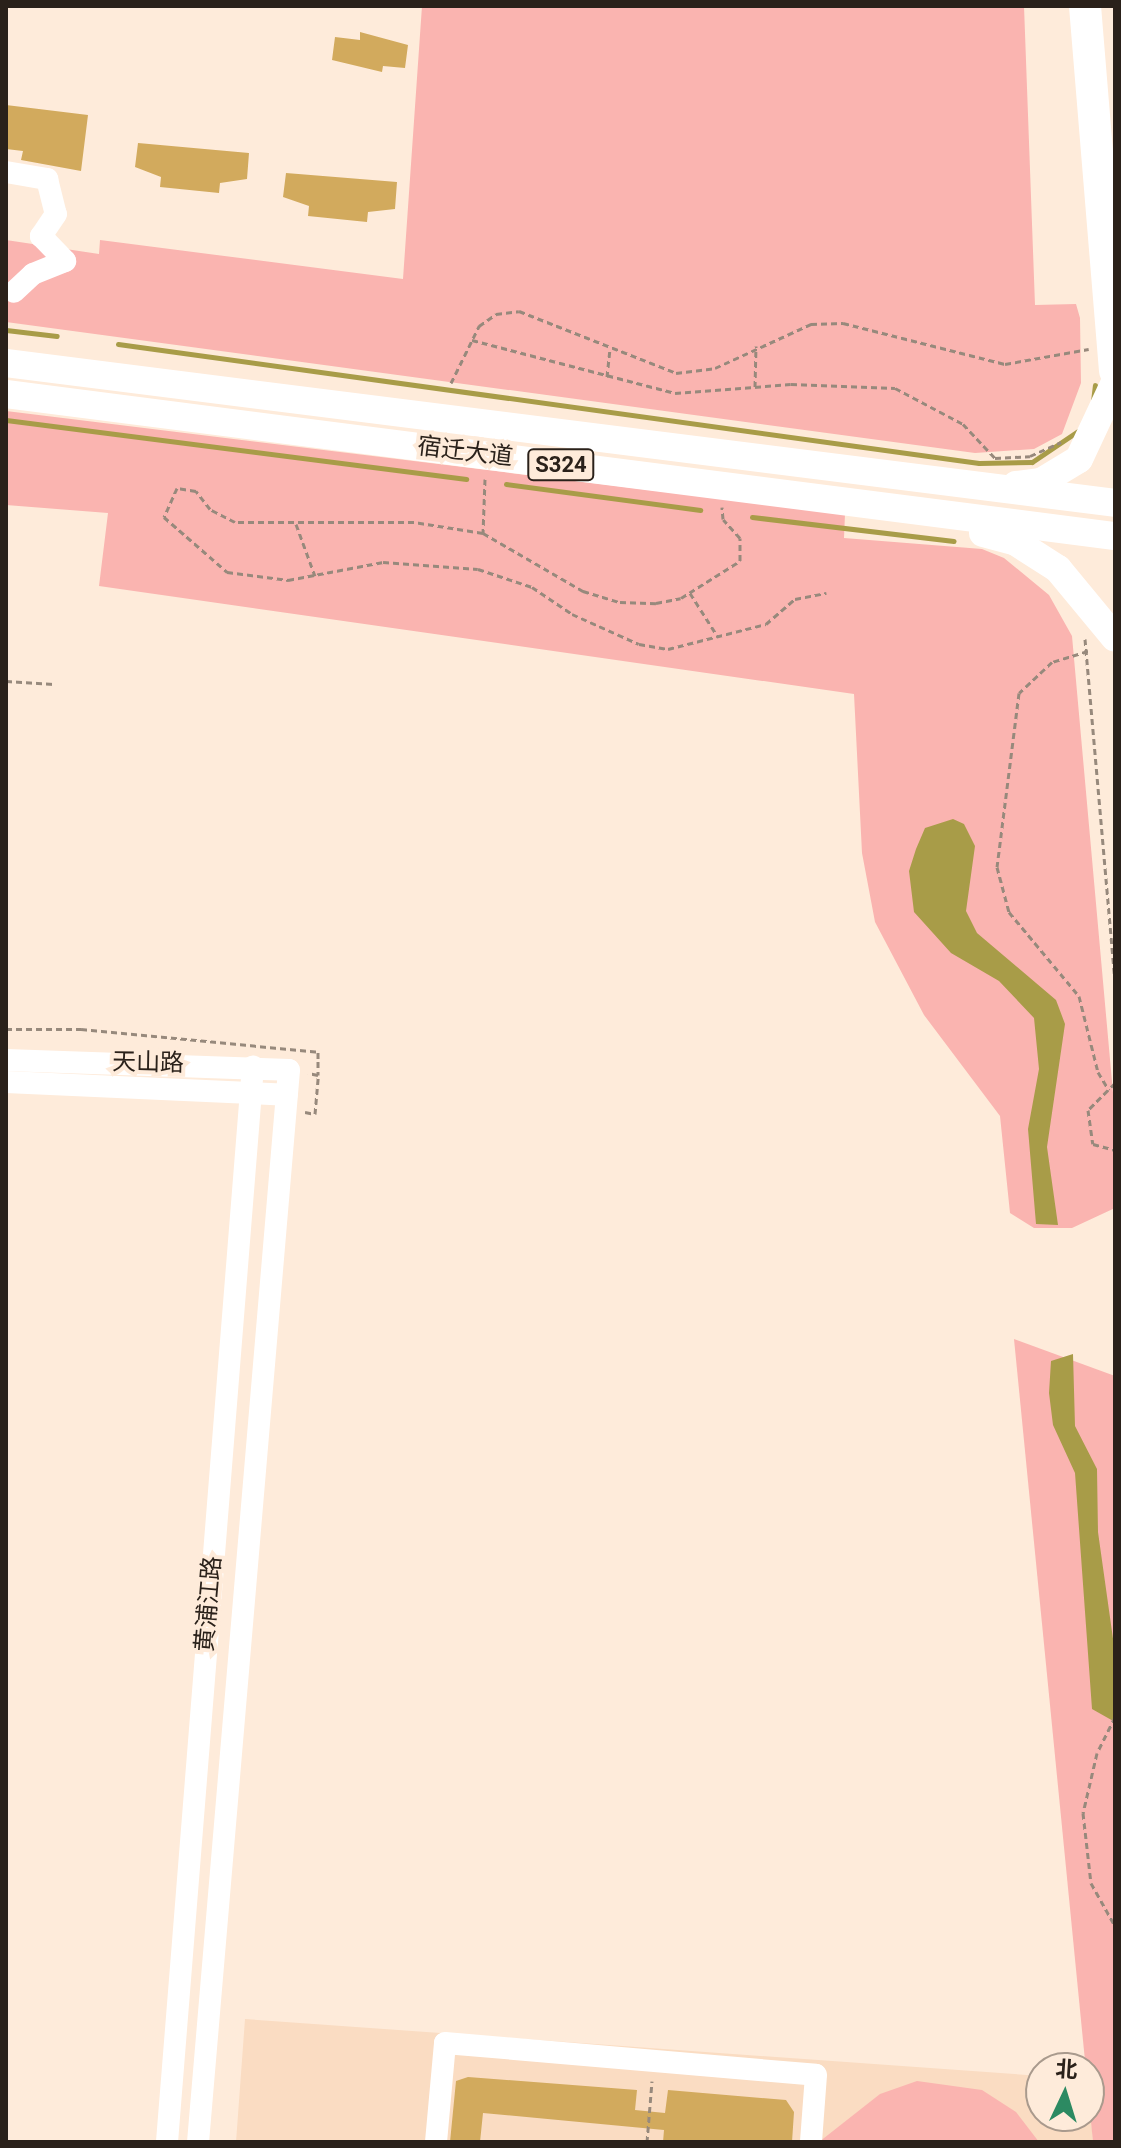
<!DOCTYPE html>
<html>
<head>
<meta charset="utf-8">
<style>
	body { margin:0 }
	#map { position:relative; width:1121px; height:2148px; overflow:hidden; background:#feebda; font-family:Roboto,"Noto Sans SC",sans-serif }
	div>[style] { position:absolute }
	.built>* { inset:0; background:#fadcc2 }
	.green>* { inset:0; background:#fab4b0 }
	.water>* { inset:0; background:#a89c48 }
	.stream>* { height:5px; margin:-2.5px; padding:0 2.5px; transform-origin:2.5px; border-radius:2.5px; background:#a89c48 }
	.building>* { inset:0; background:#d2aa5d }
	.path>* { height:3px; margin-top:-1.5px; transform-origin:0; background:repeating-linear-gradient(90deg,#97897c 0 6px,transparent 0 10px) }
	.minor>* { height:22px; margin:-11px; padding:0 11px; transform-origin:11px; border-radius:11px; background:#fff }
	.major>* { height:28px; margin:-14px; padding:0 14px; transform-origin:14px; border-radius:14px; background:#fff }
	.highway>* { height:32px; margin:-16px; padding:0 16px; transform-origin:16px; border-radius:16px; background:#fff }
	span { translate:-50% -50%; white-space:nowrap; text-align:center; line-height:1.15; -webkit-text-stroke:8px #feebda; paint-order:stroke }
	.shield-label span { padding:2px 6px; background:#feebda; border:2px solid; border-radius:6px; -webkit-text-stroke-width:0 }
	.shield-label { font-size:22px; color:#2a211a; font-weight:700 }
	.street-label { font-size:24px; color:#2a211a }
	.frame { position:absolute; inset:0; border:8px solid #2a211a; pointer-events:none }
	.north { position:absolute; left:1025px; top:2052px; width:80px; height:80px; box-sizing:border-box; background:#feebda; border:2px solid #a99a8d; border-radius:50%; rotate:4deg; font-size:22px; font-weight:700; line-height:32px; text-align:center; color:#2a211a }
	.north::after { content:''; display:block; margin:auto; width:28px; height:36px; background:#2c8a62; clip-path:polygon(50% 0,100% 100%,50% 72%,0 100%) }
</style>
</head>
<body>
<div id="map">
	<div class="built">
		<div style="clip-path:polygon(245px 2019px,1041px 2076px,1041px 2116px,1089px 2116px,1089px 2092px,1093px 2142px,236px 2142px)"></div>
	</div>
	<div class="green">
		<div style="clip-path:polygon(422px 6px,1024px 6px,1035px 305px,1076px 304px,1080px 318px,1081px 383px,1062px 434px,1034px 449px,975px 453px,6px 322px,6px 240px,99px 254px,100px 240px,403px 279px)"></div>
		<div style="clip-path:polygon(6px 411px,845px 514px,844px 538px,982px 549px,1004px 558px,1049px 595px,1072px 636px,1115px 1115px,1115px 1208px,1072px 1228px,1034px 1228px,1010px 1213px,1000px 1116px,924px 1015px,875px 922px,862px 853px,854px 694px,99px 586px,108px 513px,6px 505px)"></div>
		<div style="clip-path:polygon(1014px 1339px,1115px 1376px,1115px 2142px,1093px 2142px)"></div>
		<div style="clip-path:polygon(917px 2081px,982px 2090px,1016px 2112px,1039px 2142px,819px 2142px,880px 2094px)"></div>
	</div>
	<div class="water">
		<div style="clip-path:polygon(953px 819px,964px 824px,975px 846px,966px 911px,977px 933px,1056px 1000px,1065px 1024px,1047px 1147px,1058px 1225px,1036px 1224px,1028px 1129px,1039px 1069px,1034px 1018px,999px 981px,951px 953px,914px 912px,909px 871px,916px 849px,925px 828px)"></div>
		<div style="clip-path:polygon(1073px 1354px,1075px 1426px,1097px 1469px,1098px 1532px,1115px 1653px,1115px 1722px,1092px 1709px,1075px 1473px,1053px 1425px,1049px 1393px,1051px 1361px)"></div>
	</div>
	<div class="stream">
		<div style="left:6px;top:330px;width:51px;rotate:6.7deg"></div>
		<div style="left:118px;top:344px;width:869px;rotate:7.87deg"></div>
		<div style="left:979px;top:463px;width:53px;rotate:-1.1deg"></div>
		<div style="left:1032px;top:462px;width:55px;rotate:-34deg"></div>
		<div style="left:1093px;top:401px;width:16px;rotate:-83deg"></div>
		<div style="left:6px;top:420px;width:464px;rotate:7.3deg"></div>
		<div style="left:506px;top:484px;width:196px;rotate:7.6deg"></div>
		<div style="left:752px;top:517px;width:203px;rotate:6.8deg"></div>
	</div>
	<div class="building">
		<div style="clip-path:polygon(360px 32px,408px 45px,405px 68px,383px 66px,382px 72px,332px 60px,335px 37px,360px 40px)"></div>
		<div style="clip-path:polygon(6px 105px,88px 115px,81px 171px,21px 160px,23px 151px,6px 149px)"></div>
		<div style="clip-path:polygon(138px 143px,249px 153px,247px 179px,220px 183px,219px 193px,160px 187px,161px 177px,135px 167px)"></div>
		<div style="clip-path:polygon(286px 173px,397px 182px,395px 209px,368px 212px,367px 222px,308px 216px,309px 206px,283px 197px)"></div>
		<div style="clip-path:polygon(468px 2077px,637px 2090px,635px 2110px,665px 2113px,668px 2090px,786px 2100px,794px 2112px,792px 2142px,663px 2142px,664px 2130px,483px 2113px,480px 2142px,450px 2142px,456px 2081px)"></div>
	</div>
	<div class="path">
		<div style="left:472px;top:340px;width:210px;rotate:14.6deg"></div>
		<div style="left:675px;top:393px;width:116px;rotate:-4.4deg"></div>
		<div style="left:791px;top:384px;width:104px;rotate:2.2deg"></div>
		<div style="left:895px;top:388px;width:77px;rotate:27.9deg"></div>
		<div style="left:963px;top:424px;width:47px;rotate:46.7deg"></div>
		<div style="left:995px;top:458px;width:35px;rotate:-3deg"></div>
		<div style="left:1030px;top:456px;width:34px;rotate:-24deg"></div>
		<div style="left:607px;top:377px;width:28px;rotate:-84deg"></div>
		<div style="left:451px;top:383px;width:64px;rotate:-63.8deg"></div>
		<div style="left:479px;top:326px;width:21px;rotate:-35deg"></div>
		<div style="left:496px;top:314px;width:23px;rotate:-7deg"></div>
		<div style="left:519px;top:311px;width:169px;rotate:21.5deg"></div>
		<div style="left:676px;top:373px;width:39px;rotate:-7deg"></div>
		<div style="left:715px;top:368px;width:106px;rotate:-24.6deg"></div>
		<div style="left:811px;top:324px;width:32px;rotate:-2deg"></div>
		<div style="left:843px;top:323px;width:167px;rotate:14.2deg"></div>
		<div style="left:1005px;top:364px;width:85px;rotate:-10.1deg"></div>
		<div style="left:755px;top:387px;width:41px;rotate:-88.6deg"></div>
		<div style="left:485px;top:479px;width:54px;rotate:92.1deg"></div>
		<div style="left:483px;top:533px;width:70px;rotate:-170.9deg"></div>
		<div style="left:414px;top:522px;width:179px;rotate:180deg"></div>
		<div style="left:235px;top:522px;width:28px;rotate:-153deg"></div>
		<div style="left:210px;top:509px;width:23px;rotate:-128deg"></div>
		<div style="left:196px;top:491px;width:19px;rotate:-171deg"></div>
		<div style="left:177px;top:488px;width:32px;rotate:114deg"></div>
		<div style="left:164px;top:517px;width:84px;rotate:41.1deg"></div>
		<div style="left:227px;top:572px;width:62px;rotate:7.5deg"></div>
		<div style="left:288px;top:580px;width:97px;rotate:-10.7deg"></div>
		<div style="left:383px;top:562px;width:95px;rotate:4.2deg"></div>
		<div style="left:478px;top:569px;width:57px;rotate:18.4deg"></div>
		<div style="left:532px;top:587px;width:48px;rotate:34deg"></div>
		<div style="left:572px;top:614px;width:73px;rotate:24.1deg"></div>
		<div style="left:639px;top:644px;width:29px;rotate:10deg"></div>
		<div style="left:668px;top:649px;width:101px;rotate:-14.3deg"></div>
		<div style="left:766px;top:624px;width:38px;rotate:-41deg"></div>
		<div style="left:795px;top:599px;width:32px;rotate:-11deg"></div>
		<div style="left:296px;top:524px;width:55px;rotate:69.9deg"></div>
		<div style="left:483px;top:533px;width:116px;rotate:30.1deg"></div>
		<div style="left:583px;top:591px;width:39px;rotate:17deg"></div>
		<div style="left:620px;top:602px;width:36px;rotate:2deg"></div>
		<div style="left:656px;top:603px;width:25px;rotate:-11deg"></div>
		<div style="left:681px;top:598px;width:70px;rotate:-32.1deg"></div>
		<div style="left:740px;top:561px;width:23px;rotate:-90deg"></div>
		<div style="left:740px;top:538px;width:25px;rotate:-132deg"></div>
		<div style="left:723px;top:519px;width:12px;rotate:-95deg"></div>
		<div style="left:690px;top:593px;width:52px;rotate:57.5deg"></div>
		<div style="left:1085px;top:639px;width:346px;rotate:85deg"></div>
		<div style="left:1088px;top:651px;width:38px;rotate:163deg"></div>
		<div style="left:1052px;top:662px;width:45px;rotate:136.8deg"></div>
		<div style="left:1019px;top:693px;width:175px;rotate:97.2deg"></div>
		<div style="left:997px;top:867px;width:47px;rotate:75.1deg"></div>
		<div style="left:1009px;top:912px;width:109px;rotate:50.2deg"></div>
		<div style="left:1079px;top:996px;width:78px;rotate:76deg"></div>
		<div style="left:1098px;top:1072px;width:21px;rotate:59deg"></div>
		<div style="left:6px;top:681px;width:48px;rotate:3.6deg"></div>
		<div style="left:6px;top:1029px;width:75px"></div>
		<div style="left:81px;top:1029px;width:238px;rotate:5.5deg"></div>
		<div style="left:318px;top:1052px;width:23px;rotate:90deg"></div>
		<div style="left:318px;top:1075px;width:10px;rotate:-169deg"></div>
		<div style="left:1115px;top:1083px;width:38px;rotate:135deg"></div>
		<div style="left:1088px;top:1110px;width:34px;rotate:82deg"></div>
		<div style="left:1093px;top:1144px;width:23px;rotate:15deg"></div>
		<div style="left:305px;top:1112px;width:10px;rotate:11deg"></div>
		<div style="left:315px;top:1114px;width:38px;rotate:-85deg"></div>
		<div style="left:1115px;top:1717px;width:40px;rotate:116.6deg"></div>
		<div style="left:1097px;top:1753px;width:62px;rotate:103.1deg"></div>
		<div style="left:1083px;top:1813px;width:70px;rotate:83.5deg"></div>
		<div style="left:1091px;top:1883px;width:49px;rotate:60.8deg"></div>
		<div style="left:647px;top:2142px;width:61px;rotate:-85.3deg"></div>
	</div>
	<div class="minor">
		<div style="left:6px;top:172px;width:42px;rotate:9.7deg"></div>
		<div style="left:47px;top:179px;width:36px;rotate:76deg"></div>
		<div style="left:56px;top:214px;width:27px;rotate:124deg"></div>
		<div style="left:41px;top:236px;width:35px;rotate:46deg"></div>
		<div style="left:65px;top:261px;width:35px;rotate:158deg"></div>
		<div style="left:33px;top:274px;width:26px;rotate:137deg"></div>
		<div style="left:6px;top:1060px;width:283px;rotate:2deg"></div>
		<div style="left:289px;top:1070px;width:1076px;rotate:94.85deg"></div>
		<div style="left:6px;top:1082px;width:281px;rotate:2.6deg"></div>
		<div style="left:167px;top:2142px;width:1079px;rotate:-85.43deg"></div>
		<div style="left:436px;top:2142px;width:99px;rotate:-84.8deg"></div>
		<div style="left:445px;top:2043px;width:372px;rotate:4.9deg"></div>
		<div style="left:816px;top:2075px;width:67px;rotate:94.3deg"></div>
	</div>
	<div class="major">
		<div style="left:6px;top:363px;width:1118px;rotate:7.19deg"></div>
		<div style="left:6px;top:394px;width:1118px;rotate:7.3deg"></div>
		<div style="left:1016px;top:485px;width:25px;rotate:-7deg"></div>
		<div style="left:1041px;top:482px;width:44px;rotate:-31.2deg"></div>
		<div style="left:1079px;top:459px;width:85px;rotate:-64.9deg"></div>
		<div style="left:983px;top:533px;width:34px;rotate:15deg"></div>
		<div style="left:1016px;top:542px;width:50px;rotate:32.7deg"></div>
		<div style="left:1058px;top:569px;width:89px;rotate:50.4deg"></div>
	</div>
	<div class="highway">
		<div style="left:1085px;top:6px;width:366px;rotate:85.3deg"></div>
	</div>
	<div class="shield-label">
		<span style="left:561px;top:465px">S324</span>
	</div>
	<div class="street-label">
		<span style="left:465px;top:452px;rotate:7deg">宿迁大道</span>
		<span style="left:148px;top:1063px;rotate:1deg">天山路</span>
		<span style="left:209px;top:1604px;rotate:-85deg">黄浦江路</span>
	</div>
	<div class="frame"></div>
	<div class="north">北</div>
</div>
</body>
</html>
